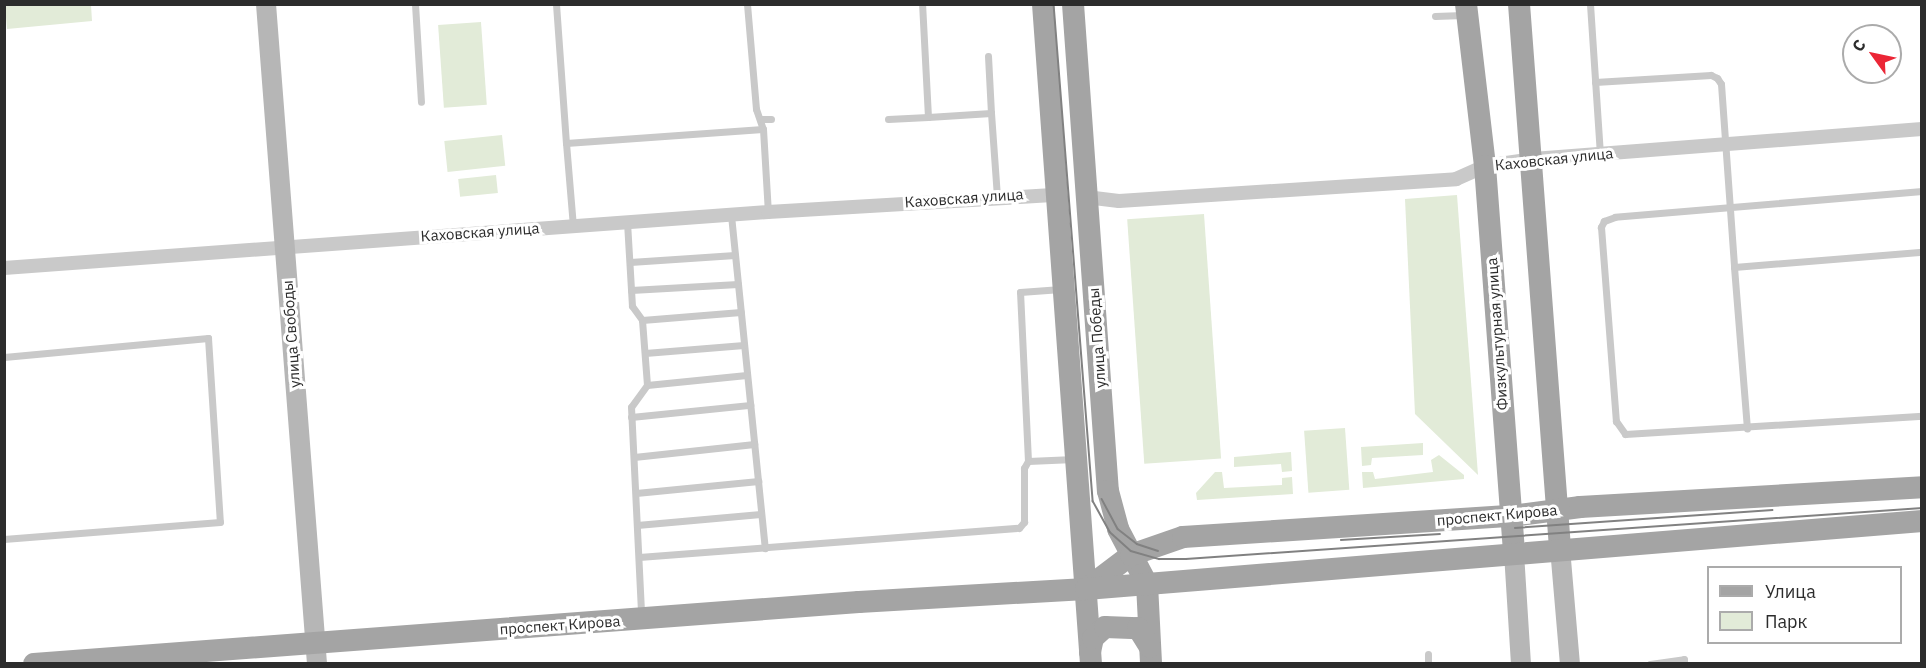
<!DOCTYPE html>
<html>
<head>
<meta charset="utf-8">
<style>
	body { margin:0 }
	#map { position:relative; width:1926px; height:668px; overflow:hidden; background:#fff; font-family:"IBM Plex Sans",sans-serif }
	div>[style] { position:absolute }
	.green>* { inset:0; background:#e2ebd8; transform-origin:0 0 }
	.lane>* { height:7px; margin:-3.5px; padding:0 3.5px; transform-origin:3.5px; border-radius:3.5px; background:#c9c9c9 }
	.street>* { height:14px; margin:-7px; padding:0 7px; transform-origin:7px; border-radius:7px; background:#c9c9c9 }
	.secondary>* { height:20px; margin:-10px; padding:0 10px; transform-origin:10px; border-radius:10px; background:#b6b6b6 }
	.primary>* { height:22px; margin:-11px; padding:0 11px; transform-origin:11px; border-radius:11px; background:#a4a4a4 }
	.tram>* { height:1.5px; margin:-0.75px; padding:0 0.75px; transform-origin:0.75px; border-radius:0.75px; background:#818181 }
	span { translate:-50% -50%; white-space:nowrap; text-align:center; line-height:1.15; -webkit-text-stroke:6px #fff; paint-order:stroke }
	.street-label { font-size:15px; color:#2c2c2c }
	.frame { position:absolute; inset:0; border:6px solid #2c2c2c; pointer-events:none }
	.legend { position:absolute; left:1707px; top:566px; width:195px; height:78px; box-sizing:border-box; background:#fff; border:2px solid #ababab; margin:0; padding:8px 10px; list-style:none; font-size:18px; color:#2c2c2c }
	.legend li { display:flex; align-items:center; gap:12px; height:30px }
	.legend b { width:30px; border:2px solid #ababab }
	.north { position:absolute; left:1842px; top:24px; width:60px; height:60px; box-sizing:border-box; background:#fff; border:2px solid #ababab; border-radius:50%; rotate:303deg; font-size:16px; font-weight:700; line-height:24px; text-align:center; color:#2c2c2c }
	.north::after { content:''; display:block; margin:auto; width:21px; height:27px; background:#eb2636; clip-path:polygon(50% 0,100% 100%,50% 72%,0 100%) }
</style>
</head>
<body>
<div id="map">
	<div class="green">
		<div style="clip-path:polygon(5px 5px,91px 5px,92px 21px,7px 29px)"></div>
		<div style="left:481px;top:22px;width:83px;height:43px;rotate:86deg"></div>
		<div style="left:502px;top:135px;width:31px;height:58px;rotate:84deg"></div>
		<div style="left:496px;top:175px;width:18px;height:38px;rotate:84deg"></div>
		<div style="clip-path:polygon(1457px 195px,1478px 475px,1415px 414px,1405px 199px)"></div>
		<div style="left:1204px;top:214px;width:245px;height:77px;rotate:86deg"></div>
		<div style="left:1345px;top:428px;width:62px;height:41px;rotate:86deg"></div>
		<div style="clip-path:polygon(1423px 443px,1423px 455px,1372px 458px,1371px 465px,1362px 466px,1361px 447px)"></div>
		<div style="clip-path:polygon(1291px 452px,1292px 471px,1282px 472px,1281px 464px,1234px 467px,1234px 457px)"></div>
		<div style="clip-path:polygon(1439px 455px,1464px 475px,1464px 479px,1363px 488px,1362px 472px,1373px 472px,1375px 479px,1433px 472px,1431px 460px)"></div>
		<div style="clip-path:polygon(1215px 472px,1222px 472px,1224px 488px,1282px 485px,1282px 478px,1292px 477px,1293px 494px,1197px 500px,1196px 493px)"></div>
	</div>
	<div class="lane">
		<div style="left:415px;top:4px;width:98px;rotate:86.5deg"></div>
		<div style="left:556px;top:4px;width:139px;rotate:85.9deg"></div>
		<div style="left:566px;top:143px;width:197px;rotate:-4.1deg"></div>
		<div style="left:747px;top:4px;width:105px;rotate:85.1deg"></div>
		<div style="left:756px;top:109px;width:21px;rotate:71deg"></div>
		<div style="left:763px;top:129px;width:83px;rotate:86.6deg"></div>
		<div style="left:1590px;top:4px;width:150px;rotate:86.2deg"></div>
		<div style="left:1435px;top:16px;width:28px;rotate:-2deg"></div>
		<div style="left:988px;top:56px;width:57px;rotate:87deg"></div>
		<div style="left:1595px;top:82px;width:116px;rotate:-3.5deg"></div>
		<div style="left:1711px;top:75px;width:7px;rotate:27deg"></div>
		<div style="left:1717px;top:78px;width:7px;rotate:56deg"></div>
		<div style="left:1721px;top:84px;width:183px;rotate:85.9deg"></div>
		<div style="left:1734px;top:267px;width:189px;rotate:-4.6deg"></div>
		<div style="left:928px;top:117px;width:63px;rotate:-3.6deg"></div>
		<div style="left:991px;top:113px;width:83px;rotate:85.9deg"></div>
		<div style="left:760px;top:119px;width:11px"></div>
		<div style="left:888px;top:119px;width:40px;rotate:-2.9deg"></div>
		<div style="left:928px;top:117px;width:113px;rotate:-93deg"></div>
		<div style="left:566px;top:143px;width:83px;rotate:85.2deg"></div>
		<div style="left:1922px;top:191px;width:308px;rotate:175.2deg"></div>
		<div style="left:1615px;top:217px;width:12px;rotate:160deg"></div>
		<div style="left:1604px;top:221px;width:7px;rotate:117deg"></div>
		<div style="left:1601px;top:227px;width:195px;rotate:85.6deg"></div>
		<div style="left:1616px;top:421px;width:16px;rotate:55deg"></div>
		<div style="left:1625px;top:434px;width:298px;rotate:-3.5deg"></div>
		<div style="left:731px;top:215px;width:335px;rotate:84.2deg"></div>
		<div style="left:627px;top:222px;width:84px;rotate:86.6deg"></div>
		<div style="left:632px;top:306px;width:17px;rotate:54deg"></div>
		<div style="left:642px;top:320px;width:65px;rotate:85.6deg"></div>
		<div style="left:647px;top:385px;width:27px;rotate:126deg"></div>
		<div style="left:631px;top:407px;width:207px;rotate:87.2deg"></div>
		<div style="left:630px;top:262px;width:105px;rotate:-3.8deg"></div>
		<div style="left:1734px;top:267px;width:162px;rotate:85.4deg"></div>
		<div style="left:631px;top:290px;width:107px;rotate:-3.2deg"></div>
		<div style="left:642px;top:320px;width:99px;rotate:-4.6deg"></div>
		<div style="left:645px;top:353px;width:99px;rotate:-4.6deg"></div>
		<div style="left:4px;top:357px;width:205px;rotate:-5.3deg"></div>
		<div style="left:208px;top:338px;width:184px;rotate:86.3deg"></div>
		<div style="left:220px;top:522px;width:217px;rotate:175.5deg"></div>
		<div style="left:647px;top:385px;width:100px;rotate:-5.7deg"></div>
		<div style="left:631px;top:417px;width:120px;rotate:-5.8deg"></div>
		<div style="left:634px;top:457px;width:121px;rotate:-6.2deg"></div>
		<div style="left:1028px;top:461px;width:46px;rotate:-2.5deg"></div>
		<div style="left:636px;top:493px;width:123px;rotate:-5.6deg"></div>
		<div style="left:637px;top:525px;width:124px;rotate:-5.1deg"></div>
		<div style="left:639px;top:557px;width:381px;rotate:-4.4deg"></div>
		<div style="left:1019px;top:528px;width:8px;rotate:-50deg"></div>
		<div style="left:1024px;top:522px;width:54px;rotate:-90deg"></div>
		<div style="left:1024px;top:468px;width:8px;rotate:-60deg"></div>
		<div style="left:1028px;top:461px;width:169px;rotate:-92.7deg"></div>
		<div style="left:1020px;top:292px;width:41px;rotate:-4.2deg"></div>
		<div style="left:1428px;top:654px;width:10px;rotate:90deg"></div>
		<div style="left:1650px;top:664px;width:34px;rotate:-8deg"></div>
		<div style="left:1684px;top:659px;width:5px;rotate:90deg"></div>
	</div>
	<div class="street">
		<div style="left:1086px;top:197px;width:33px;rotate:7deg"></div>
		<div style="left:1119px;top:201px;width:338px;rotate:-3.7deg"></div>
		<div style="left:1456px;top:179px;width:32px;rotate:-24deg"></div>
		<div style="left:1485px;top:166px;width:49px;rotate:-8.3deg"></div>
		<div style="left:1533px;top:159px;width:390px;rotate:-4.4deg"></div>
		<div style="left:4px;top:268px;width:766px;rotate:-4.19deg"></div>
		<div style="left:768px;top:212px;width:289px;rotate:-3.4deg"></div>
	</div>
	<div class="secondary">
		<div style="left:266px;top:4px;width:662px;rotate:85.58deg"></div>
		<div style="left:1560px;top:548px;width:116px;rotate:85.1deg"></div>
		<div style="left:1514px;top:553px;width:111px;rotate:86.4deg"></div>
	</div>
	<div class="primary">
		<div style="left:1043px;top:4px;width:662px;rotate:85.84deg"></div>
		<div style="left:1073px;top:4px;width:488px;rotate:85.9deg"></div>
		<div style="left:1108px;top:491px;width:39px;rotate:75deg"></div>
		<div style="left:1118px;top:529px;width:62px;rotate:62.2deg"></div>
		<div style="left:1147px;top:584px;width:80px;rotate:87.1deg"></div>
		<div style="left:1466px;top:4px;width:163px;rotate:83.3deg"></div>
		<div style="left:1485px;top:166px;width:388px;rotate:85.7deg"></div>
		<div style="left:1519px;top:4px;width:546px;rotate:85.69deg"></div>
		<div style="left:1086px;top:589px;width:56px;rotate:-37.1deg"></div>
		<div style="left:1131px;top:555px;width:55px;rotate:-19.1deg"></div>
		<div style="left:1183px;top:537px;width:329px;rotate:-3.7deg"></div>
		<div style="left:1511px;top:516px;width:70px;rotate:-7.4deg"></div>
		<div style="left:1580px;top:507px;width:343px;rotate:-3.3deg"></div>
		<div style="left:1090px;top:652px;width:14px;rotate:-78deg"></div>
		<div style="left:1093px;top:638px;width:16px;rotate:-43deg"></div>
		<div style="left:1105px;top:627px;width:33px;rotate:2deg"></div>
		<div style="left:1138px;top:628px;width:22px;rotate:58deg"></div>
		<div style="left:34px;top:664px;width:827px;rotate:-4.3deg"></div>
		<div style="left:859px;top:602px;width:227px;rotate:-3.3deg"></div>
		<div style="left:1086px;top:589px;width:839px;rotate:-4.65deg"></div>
	</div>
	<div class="tram">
		<div style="left:1054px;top:4px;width:499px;rotate:85.5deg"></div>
		<div style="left:1093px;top:501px;width:35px;rotate:61deg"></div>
		<div style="left:1110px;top:532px;width:28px;rotate:42deg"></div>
		<div style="left:1131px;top:551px;width:29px;rotate:16deg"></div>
		<div style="left:1159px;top:559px;width:27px"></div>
		<div style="left:1186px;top:559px;width:738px;rotate:-3.96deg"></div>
		<div style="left:1102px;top:499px;width:34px;rotate:62deg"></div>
		<div style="left:1118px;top:529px;width:24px;rotate:38deg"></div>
		<div style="left:1137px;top:544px;width:22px;rotate:18deg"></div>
		<div style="left:1515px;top:528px;width:258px;rotate:-4deg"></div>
		<div style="left:1341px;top:540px;width:99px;rotate:-3.5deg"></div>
	</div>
	<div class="street-label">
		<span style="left:1554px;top:159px;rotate:-6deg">Каховская улица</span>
		<span style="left:964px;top:198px;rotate:-4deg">Каховская улица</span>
		<span style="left:480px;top:232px;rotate:-4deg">Каховская улица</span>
		<span style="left:291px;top:334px;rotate:-94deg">улица Свободы</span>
		<span style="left:1497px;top:334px;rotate:-94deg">Физкультурная улица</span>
		<span style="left:1097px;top:338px;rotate:-94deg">улица Победы</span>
		<span style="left:1497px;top:515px;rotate:-5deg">проспект Кирова</span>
		<span style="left:560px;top:625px;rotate:-4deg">проспект Кирова</span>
	</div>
	<div class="frame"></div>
	<ul class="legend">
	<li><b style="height:8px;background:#a4a4a4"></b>Улица</li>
	<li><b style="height:16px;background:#e2ebd8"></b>Парк</li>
	</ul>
	<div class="north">С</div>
</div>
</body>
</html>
